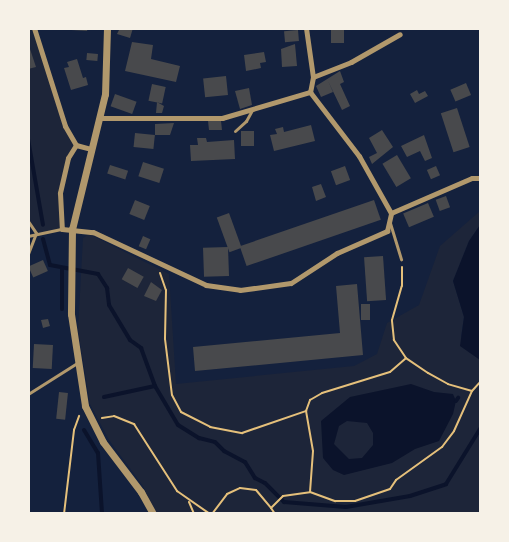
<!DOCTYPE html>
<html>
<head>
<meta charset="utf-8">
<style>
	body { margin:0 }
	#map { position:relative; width:509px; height:542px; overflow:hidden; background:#14213d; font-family:"Crimson Pro",serif }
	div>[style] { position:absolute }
	.green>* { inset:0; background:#1d2539 }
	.water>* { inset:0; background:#0b132b }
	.stream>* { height:4px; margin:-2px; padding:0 2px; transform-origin:2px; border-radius:2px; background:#0b132b }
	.building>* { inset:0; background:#48494c; transform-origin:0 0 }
	.path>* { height:2px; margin:-1px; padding:0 1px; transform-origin:1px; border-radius:1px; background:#e5c07b }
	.service>* { height:3px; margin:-1.5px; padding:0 1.5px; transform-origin:1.5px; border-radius:1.5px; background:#b1986c }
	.minor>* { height:5px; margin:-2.5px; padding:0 2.5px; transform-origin:2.5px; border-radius:2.5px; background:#b1986c }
	.tertiary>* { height:7px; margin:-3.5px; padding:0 3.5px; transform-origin:3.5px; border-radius:3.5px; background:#b1986c }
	span { translate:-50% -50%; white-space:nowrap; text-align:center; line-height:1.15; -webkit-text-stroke:6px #f6f1e7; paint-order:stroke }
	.frame { position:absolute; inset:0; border:30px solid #f6f1e7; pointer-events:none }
</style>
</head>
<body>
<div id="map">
	<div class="green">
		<div style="clip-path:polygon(28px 29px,34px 29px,65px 126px,76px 145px,68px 158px,60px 193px,62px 229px,36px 233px,28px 221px)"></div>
		<div style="clip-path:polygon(480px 211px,480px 225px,469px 241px,453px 281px,464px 317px,461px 337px,480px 343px,480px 513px,155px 513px,143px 486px,109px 440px,90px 404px,78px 330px,83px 238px,89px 234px,169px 274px,176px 384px,354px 366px,377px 354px,387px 323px,419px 305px,440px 246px)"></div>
	</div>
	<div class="water">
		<div style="clip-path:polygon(480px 225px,480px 360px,460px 346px,464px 317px,453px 281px,469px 241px)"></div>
		<div style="clip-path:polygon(evenodd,411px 384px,434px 392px,453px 394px,456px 401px,453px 414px,439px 441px,415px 449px,392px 463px,344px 475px,333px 470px,323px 458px,321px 421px,350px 397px,411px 384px,347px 421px,367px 423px,373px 433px,373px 445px,362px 458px,349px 459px,334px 444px,339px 426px,347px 421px)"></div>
	</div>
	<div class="stream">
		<div style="left:28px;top:139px;width:87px;rotate:80.1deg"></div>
		<div style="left:43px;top:239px;width:27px;rotate:75deg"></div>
		<div style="left:50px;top:265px;width:49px;rotate:10.6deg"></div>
		<div style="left:98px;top:274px;width:17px;rotate:57deg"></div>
		<div style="left:107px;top:288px;width:17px;rotate:83deg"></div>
		<div style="left:109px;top:305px;width:41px;rotate:59deg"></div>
		<div style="left:130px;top:340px;width:14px;rotate:36deg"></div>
		<div style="left:141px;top:348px;width:40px;rotate:69.8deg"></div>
		<div style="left:155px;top:386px;width:45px;rotate:59.5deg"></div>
		<div style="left:178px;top:425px;width:25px;rotate:32deg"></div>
		<div style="left:199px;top:438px;width:16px;rotate:14deg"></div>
		<div style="left:215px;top:442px;width:13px;rotate:45deg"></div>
		<div style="left:224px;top:451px;width:24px;rotate:28deg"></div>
		<div style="left:245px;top:462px;width:19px;rotate:58deg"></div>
		<div style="left:255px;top:478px;width:11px;rotate:27deg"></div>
		<div style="left:265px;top:483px;width:27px;rotate:45deg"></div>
		<div style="left:284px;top:502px;width:62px;rotate:4.6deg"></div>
		<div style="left:346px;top:507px;width:65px;rotate:-9.8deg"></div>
		<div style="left:410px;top:496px;width:38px;rotate:-18deg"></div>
		<div style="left:446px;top:484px;width:65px;rotate:-58.3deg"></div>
		<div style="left:62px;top:268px;width:41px;rotate:90deg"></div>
		<div style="left:104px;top:397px;width:52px;rotate:-12.2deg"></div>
		<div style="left:456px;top:401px;width:4px;rotate:-56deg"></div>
		<div style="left:84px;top:430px;width:27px;rotate:59deg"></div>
		<div style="left:98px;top:453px;width:61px;rotate:86.2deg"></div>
	</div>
	<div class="building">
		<div style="clip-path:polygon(71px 28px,88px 28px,87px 31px,71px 30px)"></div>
		<div style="clip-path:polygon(120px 28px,133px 28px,130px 38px,117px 34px)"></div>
		<div style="left:331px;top:28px;width:13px;height:15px"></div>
		<div style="left:298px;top:30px;width:11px;height:14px;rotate:85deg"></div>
		<div style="clip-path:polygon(132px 42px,153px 45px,151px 59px,180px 66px,176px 82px,125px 71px)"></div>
		<div style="clip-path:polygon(28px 43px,36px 67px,28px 69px)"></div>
		<div style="clip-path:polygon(295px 44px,297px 66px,282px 67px,281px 49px)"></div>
		<div style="clip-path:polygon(264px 52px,266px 62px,260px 63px,261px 68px,246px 71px,244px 55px)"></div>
		<div style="left:87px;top:53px;width:11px;height:7px;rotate:5deg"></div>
		<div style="clip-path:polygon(77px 59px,83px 78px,86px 77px,88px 85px,71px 90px,64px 68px,69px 67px,67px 62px)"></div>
		<div style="clip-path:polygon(340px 71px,344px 82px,340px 84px,350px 106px,342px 110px,328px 81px,333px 92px,321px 97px,316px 86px)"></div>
		<div style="left:226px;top:76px;width:19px;height:23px;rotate:84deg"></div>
		<div style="left:466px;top:83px;width:13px;height:17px;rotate:67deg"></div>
		<div style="left:152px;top:84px;width:14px;height:17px;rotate:12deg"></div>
		<div style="clip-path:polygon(249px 88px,252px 105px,240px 109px,235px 91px)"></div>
		<div style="clip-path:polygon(417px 90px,419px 94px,425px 91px,428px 96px,415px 103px,410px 94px)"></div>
		<div style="left:115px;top:94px;width:23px;height:13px;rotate:20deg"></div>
		<div style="clip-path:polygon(157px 102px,164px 106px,162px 113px,156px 113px)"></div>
		<div style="left:457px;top:108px;width:41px;height:17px;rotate:72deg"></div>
		<div style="clip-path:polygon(208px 121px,221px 121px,222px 130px,209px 130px)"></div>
		<div style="clip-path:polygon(174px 123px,170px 135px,155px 135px,155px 124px)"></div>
		<div style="clip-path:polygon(311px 125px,315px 141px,274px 151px,270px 135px,277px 134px,275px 129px,283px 127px,284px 132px)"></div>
		<div style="clip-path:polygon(382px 130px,393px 147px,372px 164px,369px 157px,377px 153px,369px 138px)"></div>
		<div style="left:241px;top:131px;width:13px;height:15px"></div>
		<div style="left:135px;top:133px;width:20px;height:14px;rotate:6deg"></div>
		<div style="clip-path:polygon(424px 135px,432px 158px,425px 161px,420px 151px,407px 157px,401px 146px)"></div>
		<div style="clip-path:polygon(197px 138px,206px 138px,207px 142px,234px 140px,235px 159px,191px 161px,190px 145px,198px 145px)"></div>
		<div style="left:397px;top:155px;width:27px;height:17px;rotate:59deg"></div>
		<div style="left:143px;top:162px;width:22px;height:15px;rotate:18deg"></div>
		<div style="left:110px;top:165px;width:19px;height:9px;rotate:18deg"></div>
		<div style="left:345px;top:166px;width:15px;height:15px;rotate:70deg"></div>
		<div style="left:436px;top:166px;width:10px;height:10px;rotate:66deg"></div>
		<div style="clip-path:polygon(321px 184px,326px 197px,316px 201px,312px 187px)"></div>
		<div style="left:446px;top:196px;width:12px;height:11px;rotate:70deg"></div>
		<div style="left:135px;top:200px;width:16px;height:15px;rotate:22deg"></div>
		<div style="left:374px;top:200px;width:21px;height:142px;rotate:71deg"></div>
		<div style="left:428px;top:203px;width:15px;height:27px;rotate:67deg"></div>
		<div style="left:229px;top:213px;width:37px;height:13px;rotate:70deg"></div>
		<div style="left:143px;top:236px;width:8px;height:11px;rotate:23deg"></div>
		<div style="left:228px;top:247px;width:29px;height:25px;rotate:88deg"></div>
		<div style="left:383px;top:256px;width:44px;height:19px;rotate:86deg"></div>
		<div style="left:43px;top:260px;width:12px;height:16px;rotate:66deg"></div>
		<div style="left:128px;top:268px;width:18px;height:13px;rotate:29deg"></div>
		<div style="clip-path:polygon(151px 282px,162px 290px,156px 301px,144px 296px)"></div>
		<div style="clip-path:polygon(357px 284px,363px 355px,195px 371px,193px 347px,340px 333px,336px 286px)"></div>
		<div style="left:361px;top:304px;width:9px;height:16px"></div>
		<div style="clip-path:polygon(48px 319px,50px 326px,43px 328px,41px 320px)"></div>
		<div style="left:34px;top:344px;width:19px;height:24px;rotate:3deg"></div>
		<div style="left:59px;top:392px;width:9px;height:27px;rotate:6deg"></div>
	</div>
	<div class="path">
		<div style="left:160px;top:273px;width:18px;rotate:71deg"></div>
		<div style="left:166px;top:290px;width:49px;rotate:91.2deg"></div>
		<div style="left:165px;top:339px;width:56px;rotate:82.9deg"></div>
		<div style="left:172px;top:395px;width:19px;rotate:62deg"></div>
		<div style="left:181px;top:412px;width:33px;rotate:27deg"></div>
		<div style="left:210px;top:427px;width:33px;rotate:11deg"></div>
		<div style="left:242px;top:433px;width:68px;rotate:-19deg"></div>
		<div style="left:472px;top:391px;width:12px;rotate:-48deg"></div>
		<div style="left:102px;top:418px;width:12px;rotate:-9deg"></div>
		<div style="left:114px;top:416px;width:22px;rotate:22deg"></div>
		<div style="left:134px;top:424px;width:80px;rotate:57.3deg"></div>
		<div style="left:177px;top:491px;width:40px;rotate:34.9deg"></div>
		<div style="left:310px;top:492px;width:41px;rotate:-85.8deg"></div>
		<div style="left:313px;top:451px;width:41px;rotate:-99.9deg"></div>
		<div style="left:306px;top:411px;width:12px;rotate:-70deg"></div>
		<div style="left:310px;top:400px;width:14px;rotate:-30deg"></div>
		<div style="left:322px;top:393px;width:71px;rotate:-17.2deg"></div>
		<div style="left:390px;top:372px;width:21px;rotate:-41deg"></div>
		<div style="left:189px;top:502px;width:13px;rotate:67deg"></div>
		<div style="left:271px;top:508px;width:7px;rotate:56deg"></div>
		<div style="left:64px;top:514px;width:85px;rotate:-83.2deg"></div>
		<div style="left:74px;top:430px;width:15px;rotate:-70deg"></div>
		<div style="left:212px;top:514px;width:25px;rotate:-53deg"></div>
		<div style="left:227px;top:494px;width:14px;rotate:-25deg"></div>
		<div style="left:240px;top:488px;width:16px;rotate:7deg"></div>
		<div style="left:256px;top:490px;width:23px;rotate:50deg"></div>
		<div style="left:271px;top:508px;width:17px;rotate:-45deg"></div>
		<div style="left:283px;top:496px;width:27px;rotate:-8deg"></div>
		<div style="left:310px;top:492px;width:27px;rotate:20deg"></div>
		<div style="left:335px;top:501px;width:20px"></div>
		<div style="left:355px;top:501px;width:37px;rotate:-19deg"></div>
		<div style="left:390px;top:489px;width:11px;rotate:-56deg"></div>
		<div style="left:396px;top:480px;width:57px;rotate:-35.7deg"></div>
		<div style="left:442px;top:447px;width:20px;rotate:-53deg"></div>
		<div style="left:454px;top:431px;width:44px;rotate:-65.8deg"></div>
		<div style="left:472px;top:391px;width:25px;rotate:-164deg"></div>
		<div style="left:448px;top:384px;width:23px;rotate:-151deg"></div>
		<div style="left:428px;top:373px;width:27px;rotate:-146deg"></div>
		<div style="left:406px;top:358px;width:22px;rotate:-124deg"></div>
		<div style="left:394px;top:340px;width:20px;rotate:-96deg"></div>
		<div style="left:392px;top:320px;width:35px;rotate:-74deg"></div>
		<div style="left:402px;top:286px;width:19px;rotate:-90deg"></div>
	</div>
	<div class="service">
		<div style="left:235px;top:131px;width:15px;rotate:-42deg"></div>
		<div style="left:246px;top:121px;width:13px;rotate:-61deg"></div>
		<div style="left:28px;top:221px;width:14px;rotate:56deg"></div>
		<div style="left:36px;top:233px;width:22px;rotate:111deg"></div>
		<div style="left:390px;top:223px;width:38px;rotate:73deg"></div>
		<div style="left:28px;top:236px;width:35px;rotate:-12deg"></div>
		<div style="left:28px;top:394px;width:58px;rotate:-32.3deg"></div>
	</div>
	<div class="minor">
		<div style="left:34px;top:28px;width:103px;rotate:72.4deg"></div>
		<div style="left:65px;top:126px;width:22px;rotate:60deg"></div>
		<div style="left:76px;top:145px;width:16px;rotate:15deg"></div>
		<div style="left:306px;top:28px;width:49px;rotate:81.9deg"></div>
		<div style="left:313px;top:77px;width:15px;rotate:101deg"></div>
		<div style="left:310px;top:92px;width:81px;rotate:52.6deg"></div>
		<div style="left:359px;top:156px;width:65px;rotate:60.7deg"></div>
		<div style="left:313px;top:77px;width:41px;rotate:-21.5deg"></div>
		<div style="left:351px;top:62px;width:56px;rotate:-29.7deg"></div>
		<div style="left:101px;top:118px;width:121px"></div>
		<div style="left:222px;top:118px;width:92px;rotate:-16.5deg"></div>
		<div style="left:76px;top:145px;width:15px;rotate:122deg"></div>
		<div style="left:68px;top:158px;width:36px;rotate:103deg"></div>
		<div style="left:60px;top:193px;width:36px;rotate:87deg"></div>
		<div style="left:62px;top:229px;width:31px;rotate:6deg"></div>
		<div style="left:93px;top:232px;width:125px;rotate:25.1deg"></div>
		<div style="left:206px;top:285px;width:34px;rotate:8deg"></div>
		<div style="left:240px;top:290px;width:51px;rotate:-7.8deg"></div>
		<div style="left:291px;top:283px;width:55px;rotate:-33.1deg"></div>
		<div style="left:337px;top:253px;width:55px;rotate:-23.7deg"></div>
		<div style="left:387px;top:231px;width:18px;rotate:-77deg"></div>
		<div style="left:391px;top:213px;width:88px;rotate:-23.4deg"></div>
		<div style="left:472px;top:178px;width:8px"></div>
	</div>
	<div class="tertiary">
		<div style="left:107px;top:28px;width:66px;rotate:91.7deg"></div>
		<div style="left:105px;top:94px;width:139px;rotate:103.7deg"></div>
		<div style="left:72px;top:229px;width:85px;rotate:90.7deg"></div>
		<div style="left:71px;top:314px;width:93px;rotate:81.3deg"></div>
		<div style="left:85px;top:406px;width:40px;rotate:63.4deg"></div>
		<div style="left:103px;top:442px;width:63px;rotate:52.8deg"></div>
		<div style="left:141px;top:492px;width:25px;rotate:61deg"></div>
	</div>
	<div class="frame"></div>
</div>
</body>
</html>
